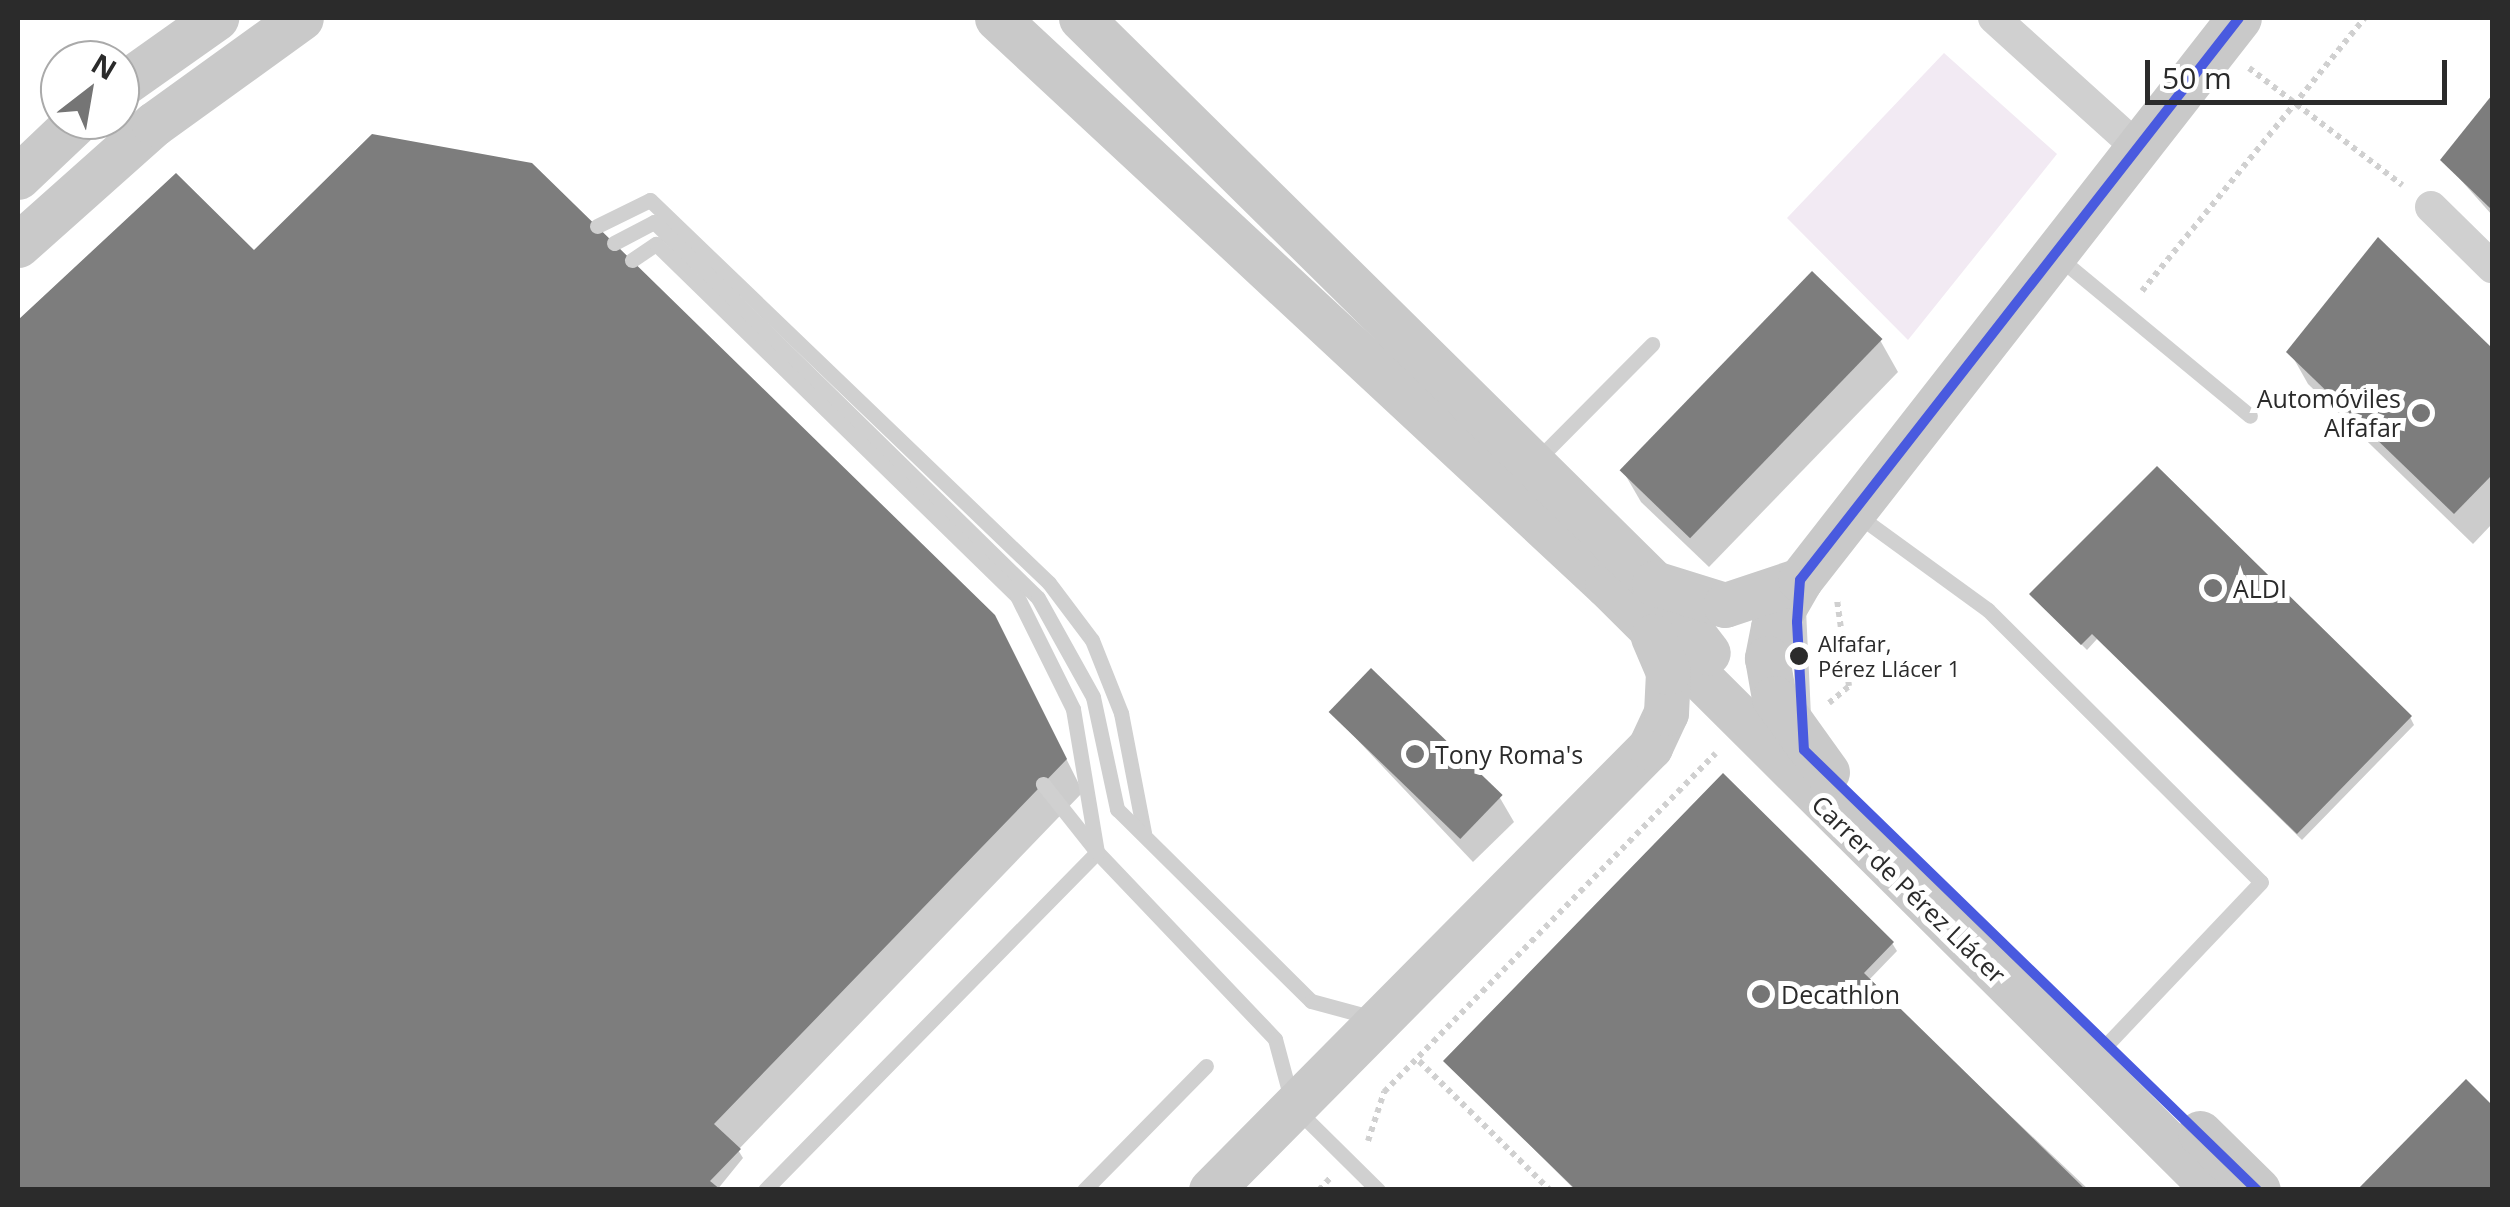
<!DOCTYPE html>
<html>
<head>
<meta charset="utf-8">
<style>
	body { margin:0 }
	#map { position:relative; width:2510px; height:1207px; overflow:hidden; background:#fff; font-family:"Open Sans",sans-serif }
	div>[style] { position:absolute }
	.green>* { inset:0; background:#f2eaf3 }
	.shadow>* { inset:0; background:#0003 }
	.building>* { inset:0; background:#7d7d7d; transform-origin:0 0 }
	.path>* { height:6px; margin-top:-3px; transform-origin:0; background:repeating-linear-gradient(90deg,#d0d0d0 0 5px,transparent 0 10px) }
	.lane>* { height:15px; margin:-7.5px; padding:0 7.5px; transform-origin:7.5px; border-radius:7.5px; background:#d0d0d0 }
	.street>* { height:32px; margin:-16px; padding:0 16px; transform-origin:16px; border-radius:16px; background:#d0d0d0 }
	.secondary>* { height:45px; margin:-22.5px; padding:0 22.5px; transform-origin:22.5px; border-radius:22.5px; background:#c9c9c9 }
	.bus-1>* { height:10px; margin:-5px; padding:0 5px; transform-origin:5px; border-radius:5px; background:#495adf }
	.dots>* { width:28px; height:28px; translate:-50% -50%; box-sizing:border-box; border:5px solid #fff; border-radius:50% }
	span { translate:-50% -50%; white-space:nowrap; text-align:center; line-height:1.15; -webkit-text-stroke:10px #fff; paint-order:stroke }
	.bus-label { font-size:22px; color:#2b2b2b }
	.left { translate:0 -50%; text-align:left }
	.poi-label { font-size:25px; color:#2b2b2b }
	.right { translate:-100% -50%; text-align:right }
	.street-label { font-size:25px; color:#2b2b2b }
	.frame { position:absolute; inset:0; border:20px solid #2b2b2b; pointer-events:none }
	.north { position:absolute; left:40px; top:40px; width:100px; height:100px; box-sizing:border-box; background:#fff; border:2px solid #aaa; border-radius:50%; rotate:31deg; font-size:28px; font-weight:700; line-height:40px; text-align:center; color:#2b2b2b }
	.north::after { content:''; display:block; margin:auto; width:35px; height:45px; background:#757575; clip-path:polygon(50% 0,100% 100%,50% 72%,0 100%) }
	.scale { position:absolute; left:2145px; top:60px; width:302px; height:45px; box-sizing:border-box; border:5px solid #2b2b2b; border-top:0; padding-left:12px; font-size:30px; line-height:35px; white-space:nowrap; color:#2b2b2b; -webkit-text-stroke:8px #fff; paint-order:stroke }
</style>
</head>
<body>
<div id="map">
	<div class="green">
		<div style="clip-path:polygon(1944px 53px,2057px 154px,1908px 340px,1787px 218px)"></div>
	</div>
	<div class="shadow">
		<div style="clip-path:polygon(2492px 100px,2492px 215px,2443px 160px)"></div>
		<div style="clip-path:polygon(176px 177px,254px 254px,1011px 649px,1083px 792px,738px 1150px,743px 1158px,717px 1190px,18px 1190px,18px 324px)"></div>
		<div style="clip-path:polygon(2378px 241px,2492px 351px,2492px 524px,2473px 544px,2308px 384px,2290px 352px)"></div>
		<div style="clip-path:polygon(1880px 340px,1898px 372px,1709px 567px,1641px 502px,1623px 471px)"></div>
		<div style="clip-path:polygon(2032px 595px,2410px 717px,2414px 725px,2302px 840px,2097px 639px,2087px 650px)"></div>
		<div style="clip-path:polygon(1331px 712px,1500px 798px,1514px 822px,1473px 862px)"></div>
		<div style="clip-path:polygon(1892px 943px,1897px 951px,1868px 981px,2089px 1190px,1575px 1190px,1446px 1061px)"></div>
	</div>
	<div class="building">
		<div style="clip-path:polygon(2492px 95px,2492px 210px,2440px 160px)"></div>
		<div style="clip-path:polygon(372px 134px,532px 163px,995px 615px,1067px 759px,714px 1124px,741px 1149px,710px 1181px,721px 1190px,18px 1190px,18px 320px,176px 173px,254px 250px)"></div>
		<div style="clip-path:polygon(2378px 237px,2492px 348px,2492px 475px,2454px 514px,2286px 352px)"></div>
		<div style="left:1812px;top:271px;width:98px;height:277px;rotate:44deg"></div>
		<div style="clip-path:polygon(2157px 466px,2412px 716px,2297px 834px,2092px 634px,2081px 645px,2029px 594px)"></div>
		<div style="left:1371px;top:668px;width:183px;height:61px;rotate:44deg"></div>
		<div style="clip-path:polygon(1723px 773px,1894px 942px,1864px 973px,2086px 1190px,1576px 1190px,1443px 1061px)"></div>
		<div style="clip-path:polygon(2466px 1079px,2492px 1105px,2492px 1190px,2357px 1190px)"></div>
	</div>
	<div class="path">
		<div style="left:2249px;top:68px;width:193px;rotate:37.4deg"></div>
		<div style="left:2142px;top:291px;width:353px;rotate:-50.8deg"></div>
		<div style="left:1829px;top:703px;width:26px;rotate:-40deg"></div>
		<div style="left:1849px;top:686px;width:87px;rotate:-97.9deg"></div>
		<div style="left:1419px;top:1061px;width:184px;rotate:44.6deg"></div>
		<div style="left:1368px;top:1141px;width:52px;rotate:-71.9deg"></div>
		<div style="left:1384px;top:1092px;width:474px;rotate:-45.6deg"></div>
		<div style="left:1319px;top:1190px;width:16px;rotate:-47deg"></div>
	</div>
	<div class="lane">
		<div style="left:597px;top:226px;width:59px;rotate:-26.1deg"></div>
		<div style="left:650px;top:200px;width:553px;rotate:43.83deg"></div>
		<div style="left:1049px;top:583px;width:71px;rotate:53deg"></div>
		<div style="left:1092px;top:640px;width:79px;rotate:68.3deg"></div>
		<div style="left:1121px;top:713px;width:122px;rotate:79.1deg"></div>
		<div style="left:614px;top:243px;width:45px;rotate:-27.7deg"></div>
		<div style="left:654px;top:222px;width:537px;rotate:44.4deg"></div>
		<div style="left:1038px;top:598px;width:113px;rotate:60.9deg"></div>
		<div style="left:1093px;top:697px;width:115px;rotate:77.9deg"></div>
		<div style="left:1117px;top:809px;width:273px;rotate:44.7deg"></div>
		<div style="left:1311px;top:1001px;width:65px;rotate:15.1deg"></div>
		<div style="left:2058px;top:257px;width:249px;rotate:39.6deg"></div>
		<div style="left:632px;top:260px;width:29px;rotate:-34deg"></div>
		<div style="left:656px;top:244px;width:504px;rotate:44.28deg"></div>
		<div style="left:1017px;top:596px;width:126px;rotate:63.6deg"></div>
		<div style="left:1073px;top:709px;width:145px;rotate:80.5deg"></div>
		<div style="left:1097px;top:852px;width:258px;rotate:46.4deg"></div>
		<div style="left:1275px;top:1039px;width:69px;rotate:75deg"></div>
		<div style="left:1293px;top:1106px;width:120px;rotate:44.7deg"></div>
		<div style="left:1536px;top:461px;width:165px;rotate:-45.2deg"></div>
		<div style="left:1856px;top:514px;width:163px;rotate:36deg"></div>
		<div style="left:1988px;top:610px;width:385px;rotate:44.9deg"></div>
		<div style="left:2261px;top:882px;width:224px;rotate:133.5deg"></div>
		<div style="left:1798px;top:609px;width:107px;rotate:87.3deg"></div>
		<div style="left:765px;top:1190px;width:474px;rotate:-45.5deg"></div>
		<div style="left:1097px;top:852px;width:87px;rotate:-128.5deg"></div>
		<div style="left:1084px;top:1190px;width:174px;rotate:-45.5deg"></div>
	</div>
	<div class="street">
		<div style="left:1994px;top:18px;width:195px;rotate:42.1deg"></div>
		<div style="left:2431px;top:207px;width:86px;rotate:44.5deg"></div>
	</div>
	<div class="secondary">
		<div style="left:997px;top:18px;width:833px;rotate:42.91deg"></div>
		<div style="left:1607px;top:585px;width:858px;rotate:44.86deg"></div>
		<div style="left:1081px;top:18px;width:805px;rotate:44.6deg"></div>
		<div style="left:1654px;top:583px;width:88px;rotate:52.4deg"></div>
		<div style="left:120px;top:86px;width:118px;rotate:-35.3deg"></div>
		<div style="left:18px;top:177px;width:83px;rotate:-43.5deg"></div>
		<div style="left:18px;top:245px;width:182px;rotate:-41.7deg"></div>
		<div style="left:154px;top:124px;width:181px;rotate:-35.8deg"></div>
		<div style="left:1800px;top:580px;width:54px;rotate:119.9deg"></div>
		<div style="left:1773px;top:627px;width:32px;rotate:101deg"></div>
		<div style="left:1767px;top:658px;width:41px;rotate:80.1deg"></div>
		<div style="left:1774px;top:698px;width:91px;rotate:54.4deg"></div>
		<div style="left:1654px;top:583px;width:74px;rotate:17.2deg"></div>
		<div style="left:1725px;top:605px;width:79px;rotate:-18.4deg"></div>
		<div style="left:1800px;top:580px;width:713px;rotate:-52.01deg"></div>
		<div style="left:2200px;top:1133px;width:81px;rotate:44.5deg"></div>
		<div style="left:1211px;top:1190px;width:624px;rotate:-45.26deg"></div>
		<div style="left:1650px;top:747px;width:38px;rotate:-65deg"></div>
		<div style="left:1666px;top:713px;width:41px;rotate:-87.2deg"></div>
		<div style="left:1668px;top:672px;width:39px;rotate:-113deg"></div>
	</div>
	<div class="bus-1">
		<div style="left:2239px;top:18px;width:713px;rotate:127.99deg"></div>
		<div style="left:1800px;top:580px;width:42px;rotate:94.1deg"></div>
		<div style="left:1797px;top:622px;width:128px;rotate:86.9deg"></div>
		<div style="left:1804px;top:750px;width:632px;rotate:44.17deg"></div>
	</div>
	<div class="dots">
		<div style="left:2421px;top:413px;background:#757575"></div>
		<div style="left:2213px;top:588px;background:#757575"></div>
		<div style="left:1799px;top:656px;background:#2b2b2b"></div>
		<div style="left:1415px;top:754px;background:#757575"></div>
		<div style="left:1761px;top:994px;background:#757575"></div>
	</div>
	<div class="bus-label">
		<span class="left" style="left:1818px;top:656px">Alfafar,<br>Pérez Llácer 1</span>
	</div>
	<div class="poi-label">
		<span class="right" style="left:2401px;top:413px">Automóviles<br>Alfafar</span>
		<span class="left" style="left:2233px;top:588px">ALDI</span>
		<span class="left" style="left:1435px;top:754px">Tony Roma's</span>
		<span class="left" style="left:1781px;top:994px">Decathlon</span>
	</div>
	<div class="street-label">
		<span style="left:1909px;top:889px;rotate:44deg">Carrer de Pérez Llácer</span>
	</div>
	<div class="frame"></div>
	<div class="north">N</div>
	<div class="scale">50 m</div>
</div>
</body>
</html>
